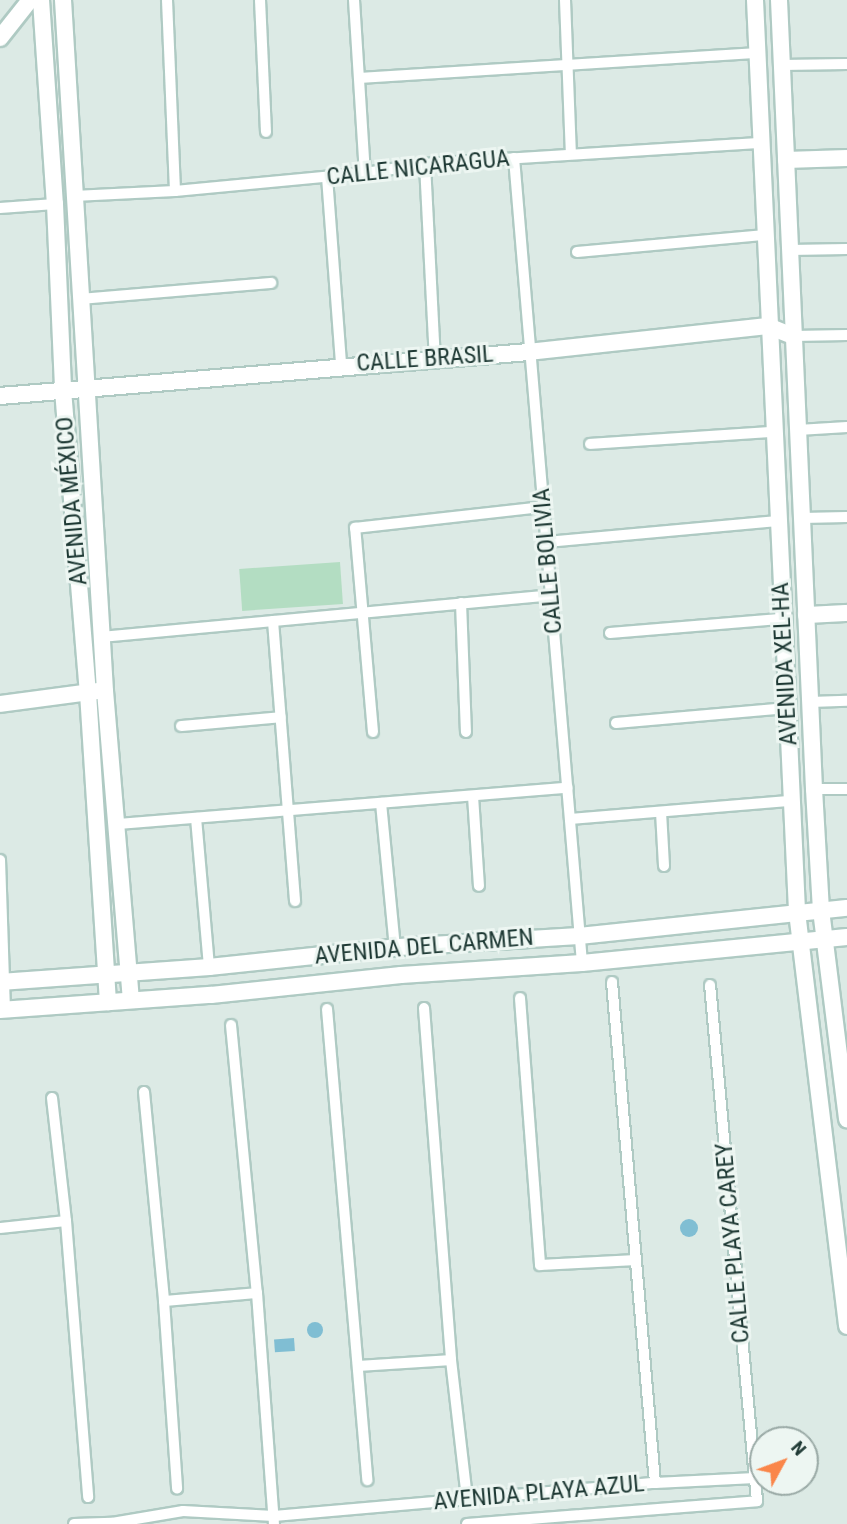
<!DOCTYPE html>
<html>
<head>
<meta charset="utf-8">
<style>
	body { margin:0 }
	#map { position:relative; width:847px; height:1524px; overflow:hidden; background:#dceae5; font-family:"Roboto Condensed",sans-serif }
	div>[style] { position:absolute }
	.green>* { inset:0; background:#b3ddc2; transform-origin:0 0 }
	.water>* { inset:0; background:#80bed3; transform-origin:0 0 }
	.round { border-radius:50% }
	.roads { filter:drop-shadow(2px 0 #afcac3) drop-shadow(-2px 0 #afcac3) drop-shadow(0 2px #afcac3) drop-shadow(0 -2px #afcac3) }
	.street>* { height:10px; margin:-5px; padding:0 5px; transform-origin:5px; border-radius:5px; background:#fff }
	.secondary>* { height:16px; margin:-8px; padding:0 8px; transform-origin:8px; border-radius:8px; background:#fff }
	span { translate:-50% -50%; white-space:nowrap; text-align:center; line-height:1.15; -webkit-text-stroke:6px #edf6f2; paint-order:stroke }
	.street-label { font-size:24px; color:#1e3934 }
	.north { position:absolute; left:749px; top:1426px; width:70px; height:70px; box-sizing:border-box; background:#edf6f2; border:2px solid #9aaaa6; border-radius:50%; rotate:49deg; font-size:19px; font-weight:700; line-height:28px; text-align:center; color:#1e3934 }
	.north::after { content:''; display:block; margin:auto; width:24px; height:32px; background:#fa864a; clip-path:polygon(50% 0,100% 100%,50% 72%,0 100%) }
</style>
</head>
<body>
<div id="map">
	<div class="green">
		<div style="left:340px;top:562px;width:42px;height:101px;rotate:86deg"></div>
	</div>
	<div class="water">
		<div class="round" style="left:680px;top:1219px;width:18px;height:18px"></div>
		<div class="round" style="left:307px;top:1322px;width:16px;height:16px"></div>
		<div style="left:294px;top:1338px;width:13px;height:20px;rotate:86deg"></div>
	</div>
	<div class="roads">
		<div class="street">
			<div style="left:167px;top:0;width:191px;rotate:87.6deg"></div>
			<div style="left:260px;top:0;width:132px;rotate:87.4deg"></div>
			<div style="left:354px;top:0;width:173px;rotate:86.4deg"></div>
			<div style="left:565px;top:0;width:154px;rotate:87.8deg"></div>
			<div style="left:782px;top:65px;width:65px;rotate:-0.9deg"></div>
			<div style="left:359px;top:78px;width:400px;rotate:-3.6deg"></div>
			<div style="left:514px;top:158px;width:808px;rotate:85.17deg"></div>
			<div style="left:425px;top:164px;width:195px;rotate:87.1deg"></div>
			<div style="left:327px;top:177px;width:189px;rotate:85.7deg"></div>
			<div style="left:74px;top:196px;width:101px;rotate:-2.8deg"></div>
			<div style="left:175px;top:191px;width:191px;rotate:-5.4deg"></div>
			<div style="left:365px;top:173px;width:61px;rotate:-8.5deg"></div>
			<div style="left:425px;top:164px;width:337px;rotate:-3.6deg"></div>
			<div style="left:0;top:208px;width:55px;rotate:-4.2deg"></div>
			<div style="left:790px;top:250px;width:57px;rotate:-1deg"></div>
			<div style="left:577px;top:252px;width:189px;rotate:-5.2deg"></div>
			<div style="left:79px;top:299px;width:193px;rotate:-4.8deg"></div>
			<div style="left:793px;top:336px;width:54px;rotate:-1.1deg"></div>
			<div style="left:798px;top:430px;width:49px;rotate:-3.5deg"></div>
			<div style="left:590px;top:444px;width:183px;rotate:-3.8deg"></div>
			<div style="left:802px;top:518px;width:45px;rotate:-1.3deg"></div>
			<div style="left:546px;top:542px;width:233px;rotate:-5.2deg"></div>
			<div style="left:461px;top:603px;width:129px;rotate:87.8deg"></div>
			<div style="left:273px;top:621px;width:281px;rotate:85.5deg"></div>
			<div style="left:610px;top:633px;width:173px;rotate:-4.7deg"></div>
			<div style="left:101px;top:637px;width:452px;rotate:-5.3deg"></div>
			<div style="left:810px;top:702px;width:37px;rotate:-2deg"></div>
			<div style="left:616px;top:723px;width:172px;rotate:-5deg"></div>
			<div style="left:181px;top:726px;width:100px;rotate:-5.1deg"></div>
			<div style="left:373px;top:732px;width:205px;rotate:-95deg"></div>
			<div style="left:355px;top:528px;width:189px;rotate:-6.4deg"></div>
			<div style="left:814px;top:789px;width:33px"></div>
			<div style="left:473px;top:796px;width:90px;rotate:86.2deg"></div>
			<div style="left:381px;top:803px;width:146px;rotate:84.5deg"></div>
			<div style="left:661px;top:812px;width:54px;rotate:86.8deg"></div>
			<div style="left:196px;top:818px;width:150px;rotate:85deg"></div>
			<div style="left:570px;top:819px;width:222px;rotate:-4.7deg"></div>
			<div style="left:117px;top:824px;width:452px;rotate:-4.6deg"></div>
			<div style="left:0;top:860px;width:149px;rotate:88.1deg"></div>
			<div style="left:612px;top:982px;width:503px;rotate:85.09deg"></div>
			<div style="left:520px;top:998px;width:268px;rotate:85.7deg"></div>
			<div style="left:540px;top:1265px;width:96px;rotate:-3deg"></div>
			<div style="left:424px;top:1008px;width:353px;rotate:85.6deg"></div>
			<div style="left:451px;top:1360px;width:140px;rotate:83.4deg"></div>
			<div style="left:327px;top:1009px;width:473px;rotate:85.1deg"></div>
			<div style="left:231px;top:1025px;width:269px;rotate:84.5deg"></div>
			<div style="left:257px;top:1293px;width:232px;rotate:85.8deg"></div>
			<div style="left:144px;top:1092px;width:210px;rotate:84.5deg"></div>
			<div style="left:164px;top:1301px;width:188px;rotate:86deg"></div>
			<div style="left:52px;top:1098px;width:124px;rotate:83.5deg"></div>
			<div style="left:66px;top:1221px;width:277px;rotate:85.4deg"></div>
			<div style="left:0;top:1228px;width:66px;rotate:-6.1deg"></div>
			<div style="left:164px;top:1301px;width:93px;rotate:-4.9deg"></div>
			<div style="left:359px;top:1366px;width:92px;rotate:-3.7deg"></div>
			<div style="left:74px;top:1524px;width:38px;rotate:-2deg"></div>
			<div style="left:112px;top:1523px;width:72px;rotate:-9.6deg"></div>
			<div style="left:183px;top:1511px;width:91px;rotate:3.1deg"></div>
			<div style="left:274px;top:1516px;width:382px;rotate:-5deg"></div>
			<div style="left:655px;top:1483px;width:100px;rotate:-2.9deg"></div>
			<div style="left:467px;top:1524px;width:291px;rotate:-4.5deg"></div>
			<div style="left:757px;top:1501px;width:518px;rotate:-95.2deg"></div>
		</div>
		<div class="secondary">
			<div style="left:41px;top:0;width:204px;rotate:86.1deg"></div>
			<div style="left:55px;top:204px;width:186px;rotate:87.5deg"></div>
			<div style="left:63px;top:390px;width:304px;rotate:85.3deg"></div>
			<div style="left:88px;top:693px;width:310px;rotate:86.3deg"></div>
			<div style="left:63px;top:0;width:692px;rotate:86.52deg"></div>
			<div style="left:105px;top:691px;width:310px;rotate:85.2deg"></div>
			<div style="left:755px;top:0;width:913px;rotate:87.36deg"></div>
			<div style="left:797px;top:912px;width:417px;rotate:83.1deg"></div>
			<div style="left:779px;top:0;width:790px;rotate:87.46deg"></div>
			<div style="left:814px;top:789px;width:121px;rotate:86.7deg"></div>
			<div style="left:821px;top:910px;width:211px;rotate:82.9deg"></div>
			<div style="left:0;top:38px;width:48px;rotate:-51.7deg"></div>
			<div style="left:786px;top:160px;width:61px;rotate:-1.9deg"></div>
			<div style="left:0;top:396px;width:530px;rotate:-4.76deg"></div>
			<div style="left:528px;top:352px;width:241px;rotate:-6.2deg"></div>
			<div style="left:768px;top:326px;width:27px;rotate:22deg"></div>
			<div style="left:806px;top:615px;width:41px;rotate:-2.8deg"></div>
			<div style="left:0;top:704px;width:99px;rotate:-7.6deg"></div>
			<div style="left:0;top:982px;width:210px;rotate:-4.1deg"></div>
			<div style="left:209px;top:967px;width:191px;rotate:-6deg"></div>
			<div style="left:399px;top:947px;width:180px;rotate:-3.5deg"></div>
			<div style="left:579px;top:936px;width:269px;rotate:-6deg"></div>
			<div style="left:0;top:1010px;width:212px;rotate:-4.1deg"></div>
			<div style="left:211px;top:995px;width:191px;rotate:-6deg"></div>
			<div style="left:401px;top:975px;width:181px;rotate:-3.8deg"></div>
			<div style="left:582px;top:963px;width:266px;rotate:-5.6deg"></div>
		</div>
	</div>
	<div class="street-label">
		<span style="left:418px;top:168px;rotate:-6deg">CALLE NICARAGUA</span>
		<span style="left:425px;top:359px;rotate:-4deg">CALLE BRASIL</span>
		<span style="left:72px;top:501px;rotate:-95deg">AVENIDA MÉXICO</span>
		<span style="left:548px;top:561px;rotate:-95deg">CALLE BOLIVIA</span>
		<span style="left:785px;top:664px;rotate:-93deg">AVENIDA XEL-HA</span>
		<span style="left:424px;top:947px;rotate:-5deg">AVENIDA DEL CARMEN</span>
		<span style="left:733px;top:1243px;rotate:-95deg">CALLE PLAYA CAREY</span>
		<span style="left:539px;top:1493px;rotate:-5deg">AVENIDA PLAYA AZUL</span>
	</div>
	<div class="north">N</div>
</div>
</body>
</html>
